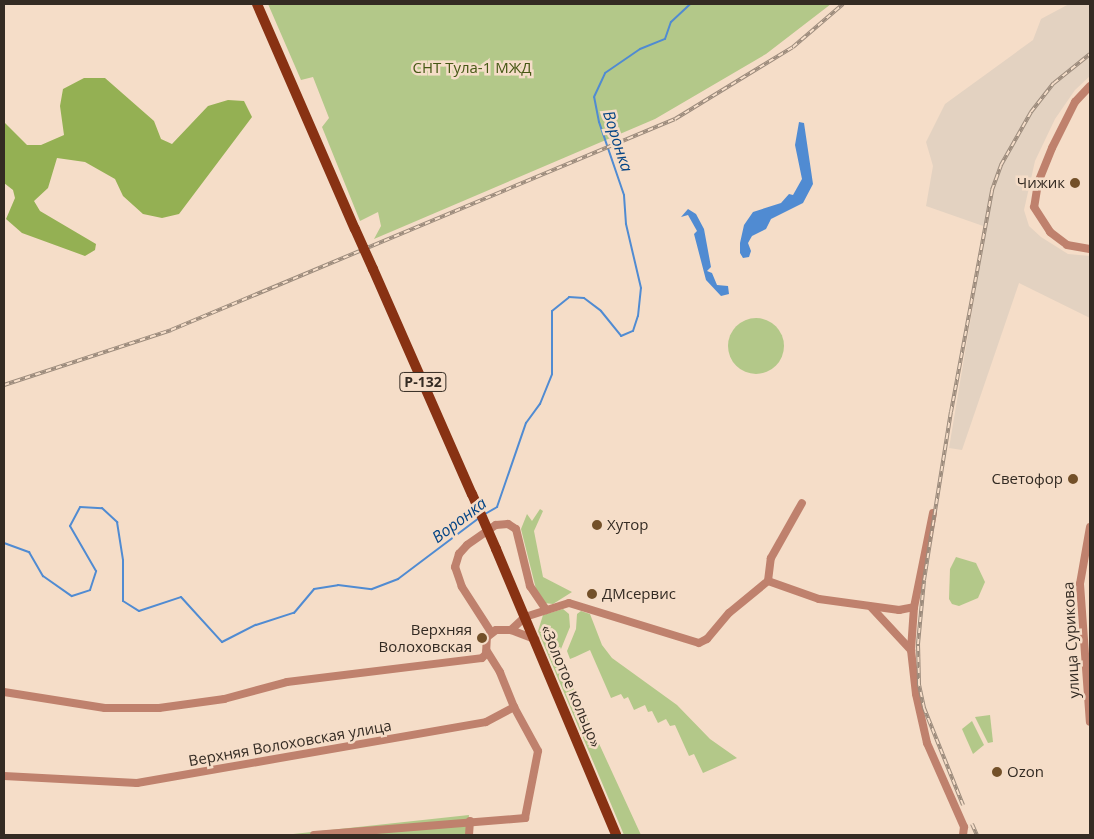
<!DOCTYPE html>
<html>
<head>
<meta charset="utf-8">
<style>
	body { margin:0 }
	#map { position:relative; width:1094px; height:839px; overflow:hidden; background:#f5ddc8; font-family:"Open Sans",sans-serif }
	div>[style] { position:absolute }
	.industrial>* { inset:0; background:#e3d2c1 }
	.green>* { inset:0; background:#b3c889 }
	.round { border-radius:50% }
	.forest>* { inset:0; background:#94b053 }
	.water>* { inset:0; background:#508bd2 }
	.stream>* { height:2px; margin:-1px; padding:0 1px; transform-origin:1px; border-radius:1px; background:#508bd2 }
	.minor>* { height:8px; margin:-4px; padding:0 4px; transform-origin:4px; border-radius:4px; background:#bf816d }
	.major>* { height:10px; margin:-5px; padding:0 5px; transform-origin:5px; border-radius:5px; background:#883213 }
	.rail>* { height:4px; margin-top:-2px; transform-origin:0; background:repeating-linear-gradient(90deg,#f5ddc8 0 5.5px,#9c8b7c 0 11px); box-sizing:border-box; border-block:1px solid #9c8b7c }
	.major-bridge>* { height:10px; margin:-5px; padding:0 5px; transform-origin:5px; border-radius:5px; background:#883213 }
	.dots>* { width:14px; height:14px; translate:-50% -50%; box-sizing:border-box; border:2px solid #f5ddc8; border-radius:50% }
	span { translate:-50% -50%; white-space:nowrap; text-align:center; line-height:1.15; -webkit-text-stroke:5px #f5ddc8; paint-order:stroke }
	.shield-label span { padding:1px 4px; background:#f5ddc8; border:1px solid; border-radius:4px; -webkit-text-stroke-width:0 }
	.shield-label { font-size:14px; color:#342b23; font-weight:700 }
	.park-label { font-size:15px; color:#465815 }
	.poi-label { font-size:15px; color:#342b23 }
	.right { translate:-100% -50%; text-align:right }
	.left { translate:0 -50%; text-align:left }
	.street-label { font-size:15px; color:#342b23 }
	.water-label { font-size:16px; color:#034485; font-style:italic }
	.frame { position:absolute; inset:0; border:5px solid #342b23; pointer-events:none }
</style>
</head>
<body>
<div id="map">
	<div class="industrial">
		<div style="clip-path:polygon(1069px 4px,1090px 4px,1090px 76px,1075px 90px,1055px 119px,1035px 161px,1024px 210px,1029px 226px,1041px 237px,1068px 254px,1090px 256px,1090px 318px,1019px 283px,962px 450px,949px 448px,986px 227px,926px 206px,933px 166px,926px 142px,945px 104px,1033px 40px,1041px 19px)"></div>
	</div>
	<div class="green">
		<div style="clip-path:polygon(268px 4px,831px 4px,766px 54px,655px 119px,374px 239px,381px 226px,378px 212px,360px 221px,322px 127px,329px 118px,313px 77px,301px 80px)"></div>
		<div class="round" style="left:728px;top:318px;width:56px;height:56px"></div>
		<div style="clip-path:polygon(540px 509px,543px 511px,534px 531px,543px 577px,572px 592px,553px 604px,544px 603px,537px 593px,521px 529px,527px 514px,532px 521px)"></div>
		<div style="clip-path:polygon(956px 557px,976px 563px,985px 582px,978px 598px,959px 606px,952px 604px,949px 599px,950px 569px)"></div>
		<div style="clip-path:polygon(563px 609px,569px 614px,570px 627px,561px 649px,562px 663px,641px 835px,624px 835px,538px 631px,543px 615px)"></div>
		<div style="clip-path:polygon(581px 611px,590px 614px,602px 645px,612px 658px,677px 705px,710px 739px,737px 758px,703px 773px,694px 754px,689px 756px,675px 725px,670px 726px,666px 719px,658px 723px,652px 711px,648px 712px,645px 705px,634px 710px,628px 697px,624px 699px,621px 694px,611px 698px,590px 650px,575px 657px,588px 689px,575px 657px,570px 659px,567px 651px,576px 629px,577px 614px)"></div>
		<div style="clip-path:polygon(990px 715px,993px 742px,988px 743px,975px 717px)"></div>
		<div style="clip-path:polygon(972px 721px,984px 745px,973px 754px,962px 729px)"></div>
		<div style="clip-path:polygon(469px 815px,467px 835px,284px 835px)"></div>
	</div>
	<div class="forest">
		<div style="clip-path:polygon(84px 78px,105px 78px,154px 121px,161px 139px,172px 144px,208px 106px,228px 100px,244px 101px,252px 117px,179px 214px,162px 218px,143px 214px,123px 196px,115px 179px,85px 162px,57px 158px,48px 188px,34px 201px,40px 211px,96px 244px,95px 250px,85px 256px,22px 233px,6px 219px,15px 198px,13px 190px,4px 183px,4px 122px,27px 145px,41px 145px,64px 135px,60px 106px,63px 89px)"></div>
	</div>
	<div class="water">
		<div style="clip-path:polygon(799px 122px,804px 123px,813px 184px,803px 203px,771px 219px,766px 229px,752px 236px,748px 243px,751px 251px,749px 257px,743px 258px,740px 253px,740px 243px,744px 225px,753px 212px,781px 203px,789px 194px,793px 195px,802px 179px,795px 145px)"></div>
		<div style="clip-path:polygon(688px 209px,696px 214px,704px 229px,711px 267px,707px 271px,712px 273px,717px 285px,728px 286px,729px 294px,721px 296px,706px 280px,694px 234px,697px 231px,688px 215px,681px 217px)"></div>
	</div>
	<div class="stream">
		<div style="left:485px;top:514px;width:14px;rotate:-30deg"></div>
		<div style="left:497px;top:507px;width:89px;rotate:-71deg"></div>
		<div style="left:526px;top:423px;width:24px;rotate:-54deg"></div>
		<div style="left:540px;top:404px;width:32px;rotate:-68deg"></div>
		<div style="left:552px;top:374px;width:63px;rotate:-90deg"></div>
		<div style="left:552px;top:311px;width:22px;rotate:-39deg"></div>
		<div style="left:569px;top:297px;width:15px;rotate:4deg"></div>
		<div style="left:584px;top:298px;width:21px;rotate:37deg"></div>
		<div style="left:601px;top:311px;width:32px;rotate:51deg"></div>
		<div style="left:621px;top:336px;width:13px;rotate:-23deg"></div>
		<div style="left:633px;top:331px;width:16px;rotate:-72deg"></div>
		<div style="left:638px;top:316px;width:28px;rotate:-84deg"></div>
		<div style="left:641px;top:288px;width:66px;rotate:-103.2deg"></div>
		<div style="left:626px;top:224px;width:29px;rotate:-94deg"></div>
		<div style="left:624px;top:195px;width:77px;rotate:-108.9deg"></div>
		<div style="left:599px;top:122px;width:25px;rotate:-101deg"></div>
		<div style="left:594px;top:97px;width:26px;rotate:-65deg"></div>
		<div style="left:605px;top:73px;width:42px;rotate:-34.4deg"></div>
		<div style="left:640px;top:49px;width:27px;rotate:-22deg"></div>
		<div style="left:665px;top:39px;width:18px;rotate:-71deg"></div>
		<div style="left:671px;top:22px;width:26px;rotate:-43deg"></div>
		<div style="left:4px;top:543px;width:27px;rotate:20deg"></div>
		<div style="left:29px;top:552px;width:28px;rotate:60deg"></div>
		<div style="left:43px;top:576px;width:35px;rotate:35deg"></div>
		<div style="left:72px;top:596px;width:19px;rotate:-18deg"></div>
		<div style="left:90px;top:590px;width:20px;rotate:-72deg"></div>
		<div style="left:96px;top:571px;width:52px;rotate:-120deg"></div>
		<div style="left:70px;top:526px;width:21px;rotate:-62deg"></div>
		<div style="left:80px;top:507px;width:22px;rotate:3deg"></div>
		<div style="left:102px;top:508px;width:21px;rotate:43deg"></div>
		<div style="left:117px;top:522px;width:38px;rotate:81deg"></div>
		<div style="left:123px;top:560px;width:41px;rotate:90deg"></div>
		<div style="left:123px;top:601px;width:19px;rotate:32deg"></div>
		<div style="left:139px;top:611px;width:44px;rotate:-18.4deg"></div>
		<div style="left:181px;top:597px;width:61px;rotate:47.7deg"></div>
		<div style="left:222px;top:642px;width:38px;rotate:-27deg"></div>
		<div style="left:256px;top:625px;width:40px;rotate:-18deg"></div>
		<div style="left:294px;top:613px;width:31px;rotate:-50deg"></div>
		<div style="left:314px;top:589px;width:24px;rotate:-9deg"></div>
		<div style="left:338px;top:585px;width:34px;rotate:7deg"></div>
		<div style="left:372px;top:589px;width:28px;rotate:-21deg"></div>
		<div style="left:398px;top:579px;width:101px;rotate:-37deg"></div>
	</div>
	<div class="minor">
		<div style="left:1090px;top:86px;width:22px;rotate:133deg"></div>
		<div style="left:1075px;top:102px;width:51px;rotate:116.6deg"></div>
		<div style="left:1052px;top:148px;width:38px;rotate:112deg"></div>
		<div style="left:1038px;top:183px;width:24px;rotate:99deg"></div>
		<div style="left:1034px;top:207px;width:30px;rotate:57deg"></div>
		<div style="left:1050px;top:232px;width:21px;rotate:37deg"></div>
		<div style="left:1067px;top:245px;width:23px;rotate:10deg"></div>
		<div style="left:933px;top:513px;width:96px;rotate:101.4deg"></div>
		<div style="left:914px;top:607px;width:43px;rotate:94deg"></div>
		<div style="left:911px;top:650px;width:44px;rotate:83.5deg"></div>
		<div style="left:916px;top:694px;width:50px;rotate:77.3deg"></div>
		<div style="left:927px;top:743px;width:92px;rotate:66.2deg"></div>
		<div style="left:964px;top:827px;width:8px;rotate:97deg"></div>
		<div style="left:1090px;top:527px;width:58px;rotate:100deg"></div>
		<div style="left:1080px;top:584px;width:138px;rotate:85.9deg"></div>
		<div style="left:768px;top:581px;width:54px;rotate:19.4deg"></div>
		<div style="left:819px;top:599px;width:81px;rotate:7.8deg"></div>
		<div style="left:899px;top:610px;width:15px;rotate:-11deg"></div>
		<div style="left:768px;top:581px;width:23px;rotate:-83deg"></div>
		<div style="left:771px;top:558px;width:63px;rotate:-60.6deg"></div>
		<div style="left:871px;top:607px;width:59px;rotate:47.1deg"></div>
		<div style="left:511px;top:630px;width:19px;rotate:-43deg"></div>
		<div style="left:525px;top:617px;width:46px;rotate:-17.7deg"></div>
		<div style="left:569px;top:603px;width:136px;rotate:17.1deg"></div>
		<div style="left:699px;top:643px;width:9px;rotate:-27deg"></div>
		<div style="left:707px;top:639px;width:34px;rotate:-50deg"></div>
		<div style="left:729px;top:613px;width:50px;rotate:-39.4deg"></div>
		<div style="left:491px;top:632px;width:54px;rotate:-122.8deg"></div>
		<div style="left:462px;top:587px;width:21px;rotate:-109deg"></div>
		<div style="left:455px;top:567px;width:14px;rotate:-73deg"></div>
		<div style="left:459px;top:554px;width:12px;rotate:-48deg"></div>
		<div style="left:467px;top:545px;width:35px;rotate:-35deg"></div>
		<div style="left:496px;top:525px;width:12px;rotate:-5deg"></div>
		<div style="left:508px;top:524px;width:9px;rotate:32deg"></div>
		<div style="left:516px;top:529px;width:59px;rotate:76.2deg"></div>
		<div style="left:530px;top:586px;width:29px;rotate:56deg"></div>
		<div style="left:4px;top:692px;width:102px;rotate:9deg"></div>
		<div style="left:105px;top:708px;width:54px"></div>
		<div style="left:159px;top:708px;width:66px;rotate:-7.9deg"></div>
		<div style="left:224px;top:699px;width:65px;rotate:-15.1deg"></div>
		<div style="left:287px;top:682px;width:196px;rotate:-7deg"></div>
		<div style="left:482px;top:658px;width:6px;rotate:-45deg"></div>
		<div style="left:486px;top:654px;width:17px;rotate:-87deg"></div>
		<div style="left:487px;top:637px;width:11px;rotate:-38deg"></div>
		<div style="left:496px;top:630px;width:15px"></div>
		<div style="left:511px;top:630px;width:26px;rotate:21deg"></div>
		<div style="left:4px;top:776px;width:133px;rotate:3deg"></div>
		<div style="left:137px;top:783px;width:354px;rotate:-9.9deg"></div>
		<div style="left:486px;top:722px;width:32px;rotate:-28deg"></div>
		<div style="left:514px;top:707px;width:38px;rotate:-112deg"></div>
		<div style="left:500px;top:672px;width:25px;rotate:-122deg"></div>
		<div style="left:314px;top:835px;width:212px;rotate:-4.6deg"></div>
		<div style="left:525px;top:818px;width:68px;rotate:-79deg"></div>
		<div style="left:538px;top:751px;width:50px;rotate:-118.6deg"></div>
		<div style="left:469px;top:835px;width:14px;rotate:-86deg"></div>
	</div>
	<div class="major">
		<div style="left:257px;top:4px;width:245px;rotate:66.5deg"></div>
		<div style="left:373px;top:269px;width:246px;rotate:66.3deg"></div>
		<div style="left:496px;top:549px;width:310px;rotate:67.2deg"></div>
	</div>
	<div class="rail">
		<div style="left:4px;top:385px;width:176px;rotate:-18.2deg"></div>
		<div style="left:171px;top:330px;width:546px;rotate:-22.72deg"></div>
		<div style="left:675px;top:119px;width:138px;rotate:-31.4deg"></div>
		<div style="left:793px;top:47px;width:66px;rotate:-40.7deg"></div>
		<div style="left:963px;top:805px;width:105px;rotate:-111.9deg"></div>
		<div style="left:924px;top:708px;width:25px;rotate:-102deg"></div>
		<div style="left:919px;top:684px;width:40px;rotate:-91.4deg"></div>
		<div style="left:918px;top:644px;width:64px;rotate:-84.6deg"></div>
		<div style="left:924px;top:580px;width:170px;rotate:-80.9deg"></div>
		<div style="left:951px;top:412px;width:226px;rotate:-79.5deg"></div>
		<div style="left:992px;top:190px;width:27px;rotate:-70deg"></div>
		<div style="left:1001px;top:165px;width:61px;rotate:-60.5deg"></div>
		<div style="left:1031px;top:112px;width:37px;rotate:-52deg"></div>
		<div style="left:1054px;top:83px;width:46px;rotate:-38.9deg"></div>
		<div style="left:972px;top:824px;width:12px;rotate:66deg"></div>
	</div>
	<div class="major-bridge">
		<div style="left:355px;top:229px;width:44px;rotate:65.8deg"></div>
		<div style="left:472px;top:494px;width:60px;rotate:66.4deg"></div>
	</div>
	<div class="dots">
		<div style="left:1075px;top:183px;background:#735029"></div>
		<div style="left:1073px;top:479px;background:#735029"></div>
		<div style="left:597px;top:525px;background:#735029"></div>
		<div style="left:592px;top:594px;background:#735029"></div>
		<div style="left:482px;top:638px;background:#735029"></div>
		<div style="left:997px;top:772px;background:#735029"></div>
	</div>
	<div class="shield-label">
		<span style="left:423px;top:382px">Р-132</span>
	</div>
	<div class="park-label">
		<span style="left:472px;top:68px">СНТ Тула-1 МЖД</span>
	</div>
	<div class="poi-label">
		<span class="right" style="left:1065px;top:183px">Чижик</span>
		<span class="right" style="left:1063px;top:479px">Светофор</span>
		<span class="left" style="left:607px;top:525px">Хутор</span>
		<span class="left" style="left:602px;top:594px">ДМсервис</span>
		<span class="right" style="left:472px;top:638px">Верхняя<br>Волоховская</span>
		<span class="left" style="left:1007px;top:772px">Ozon</span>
	</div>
	<div class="street-label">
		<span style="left:1071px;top:640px;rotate:-93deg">улица Сурикова</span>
		<span style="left:571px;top:686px;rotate:67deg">«Золотое кольцо»</span>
		<span style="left:290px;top:743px;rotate:-10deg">Верхняя Волоховская улица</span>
	</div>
	<div class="water-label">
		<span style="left:618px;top:141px;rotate:72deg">Воронка</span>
		<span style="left:459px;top:520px;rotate:-37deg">Воронка</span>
	</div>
	<div class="frame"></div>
</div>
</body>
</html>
